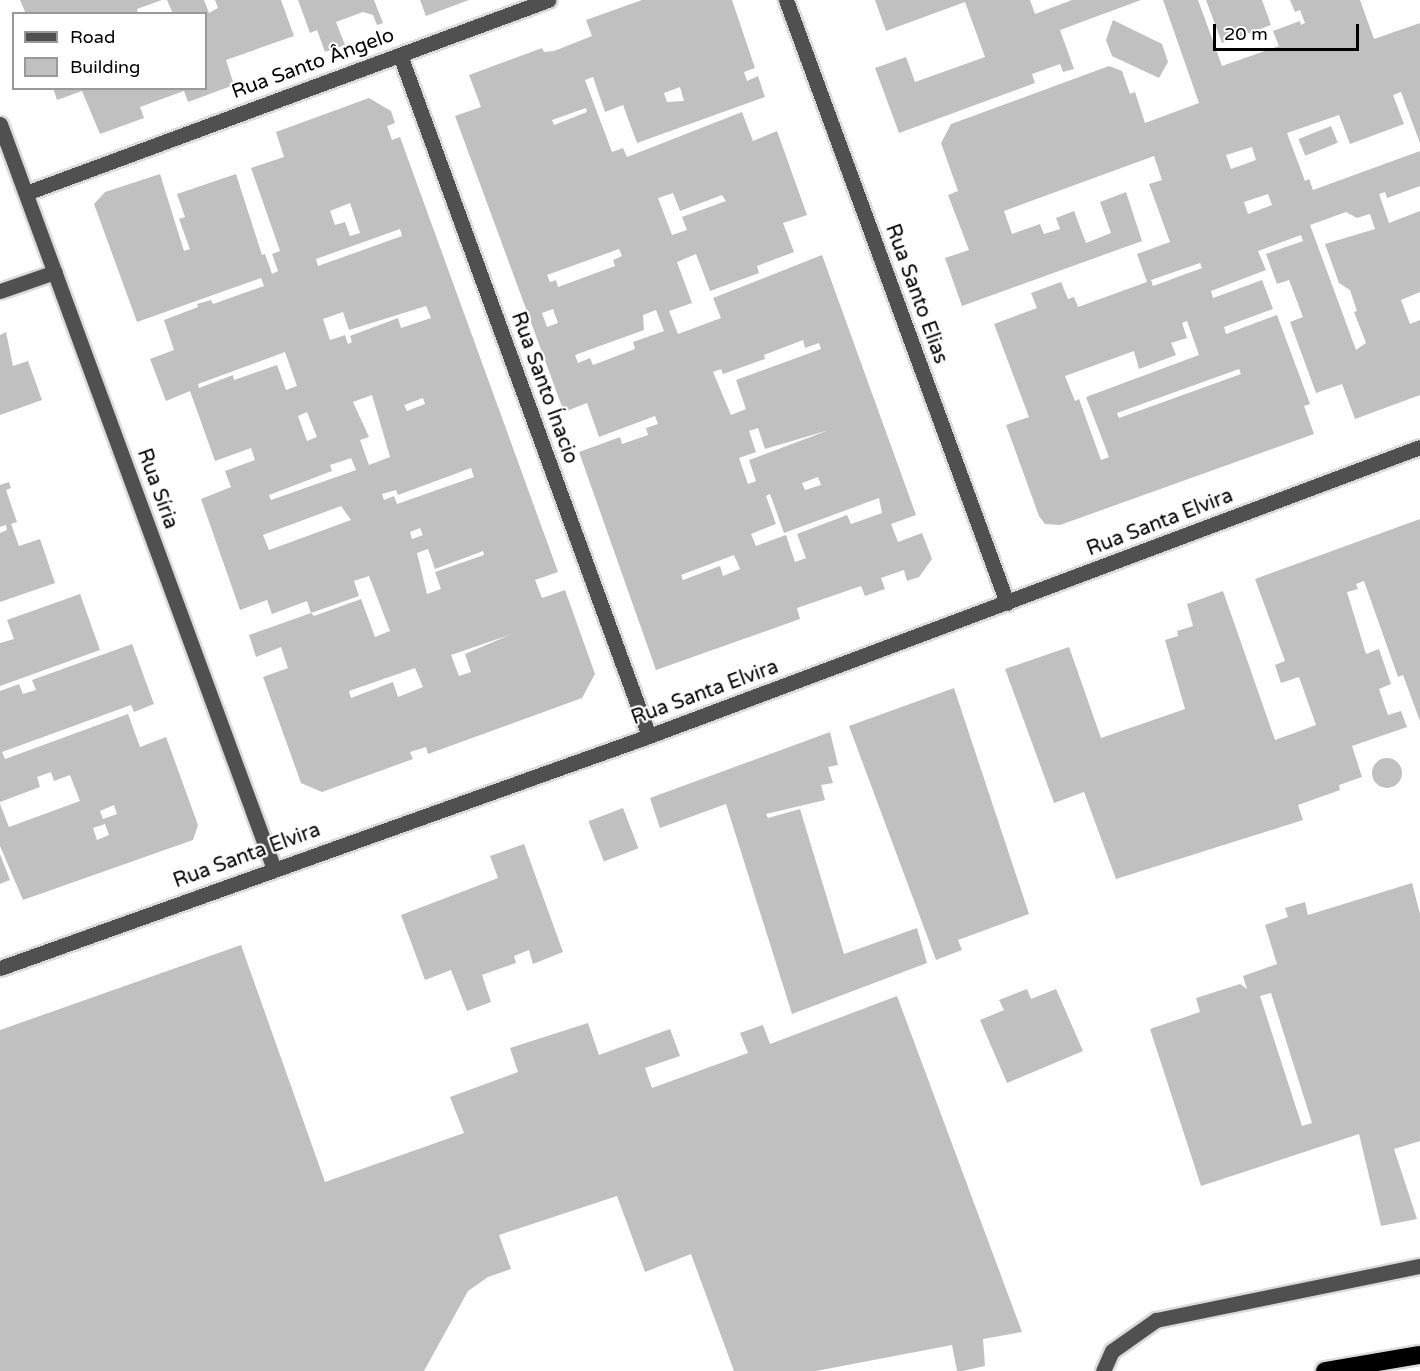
<!DOCTYPE html>
<html>
<head>
<meta charset="utf-8">
<style>
	body { margin:0 }
	#map { position:relative; width:1420px; height:1371px; overflow:hidden; background:#fff; font-family:"Varela Round",sans-serif }
	div>[style] { position:absolute }
	.building>* { inset:0; background:#c0c0c0; transform-origin:0 0 }
	.round { border-radius:50% }
	.roads { filter:drop-shadow(2px 0 #dbdbdb) drop-shadow(-2px 0 #dbdbdb) drop-shadow(0 2px #dbdbdb) drop-shadow(0 -2px #dbdbdb) }
	.minor>* { height:15px; margin:-7.5px; padding:0 7.5px; transform-origin:7.5px; border-radius:7.5px; background:#505050 }
	.highway>* { height:18px; margin:-9px; padding:0 9px; transform-origin:9px; border-radius:9px; background:#000 }
	span { translate:-50% -50%; white-space:nowrap; text-align:center; line-height:1.15; -webkit-text-stroke:4.5px #fff; paint-order:stroke }
	.street-label { font-size:20px; color:#000 }
	.legend { position:absolute; left:12px; top:12px; width:195px; height:78px; box-sizing:border-box; background:#fff; border:2px solid #999; margin:0; padding:8px 10px; list-style:none; font-size:18px; color:#000 }
	.legend li { display:flex; align-items:center; gap:12px; height:30px }
	.legend b { width:30px; border:2px solid #999 }
	.scale { position:absolute; left:1213px; top:24px; width:146px; height:27px; box-sizing:border-box; border:3px solid #000; border-top:0; padding-left:8px; font-size:18px; line-height:21px; white-space:nowrap; color:#000; -webkit-text-stroke:4px #fff; paint-order:stroke }
</style>
</head>
<body>
<div id="map">
	<div class="building">
		<div style="clip-path:polygon(20px 0,162px 0,137px 9px,138px 14px,26px 14px)"></div>
		<div style="clip-path:polygon(167px 0,204px 0,209px 13px,218px 8px,215px 0,281px 0,294px 36px,226px 60px,234px 85px,188px 102px,184px 91px,140px 107px,144px 118px,100px 134px,82px 91px,57px 100px,53px 88px,206px 88px,206px 14px,173px 14px)"></div>
		<div style="clip-path:polygon(298px 0,374px 0,383px 23px,377px 25px,373px 15px,363px 12px,336px 22px,345px 45px,325px 52px,317px 30px,310px 33px)"></div>
		<div style="clip-path:polygon(420px 0,469px 0,426px 16px)"></div>
		<div style="clip-path:polygon(evenodd,642px 0,732px 0,755px 68px,744px 72px,747px 81px,758px 76px,765px 97px,637px 143px,623px 105px,605px 112px,593px 77px,585px 80px,612px 152px,623px 148px,627px 157px,742px 112px,753px 141px,777px 131px,807px 215px,783px 223px,794px 252px,757px 266px,759px 273px,710px 291px,696px 254px,677px 262px,692px 303px,669px 311px,678px 334px,721px 318px,713px 298px,822px 255px,916px 515px,891px 524px,898px 542px,922px 533px,932px 559px,919px 577px,907px 581px,904px 570px,881px 578px,885px 589px,865px 596px,861px 586px,797px 608px,800px 619px,656px 670px,579px 452px,620px 437px,622px 444px,648px 435px,646px 428px,658px 424px,655px 416px,599px 437px,587px 403px,564px 412px,455px 116px,481px 107px,469px 75px,542px 48px,544px 52px,554px 51px,592px 36px,586px 20px,642px 0,680px 87px,684px 101px,667px 102px,664px 93px,680px 87px,642px 0,586px 108px,587px 112px,554px 125px,552px 120px,586px 108px,642px 0,673px 193px,680px 211px,722px 195px,726px 201px,682px 217px,687px 230px,672px 235px,658px 198px,673px 193px,642px 0,619px 249px,622px 256px,613px 260px,615px 266px,558px 287px,556px 280px,550px 282px,547px 275px,619px 249px,642px 0,553px 309px,558px 323px,547px 327px,542px 313px,553px 309px,642px 0,656px 310px,664px 331px,633px 342px,635px 349px,593px 365px,590px 358px,578px 363px,575px 355px,644px 330px,643px 315px,656px 310px,642px 0,803px 340px,805px 348px,819px 343px,821px 349px,736px 380px,746px 409px,731px 415px,713px 372px,721px 369px,723px 374px,765px 359px,764px 355px,803px 340px,642px 0,758px 428px,765px 449px,829px 430px,749px 460px,756px 481px,748px 484px,739px 458px,756px 452px,749px 431px,758px 428px,642px 0,818px 477px,821px 485px,805px 490px,802px 483px,818px 477px,642px 0,770px 494px,784px 533px,879px 498px,882px 513px,851px 524px,847px 515px,797px 534px,806px 558px,795px 562px,786px 535px,756px 546px,751px 534px,776px 524px,766px 496px,770px 494px,642px 0,734px 555px,740px 569px,723px 576px,720px 566px,683px 580px,681px 575px,734px 555px)"></div>
		<div style="clip-path:polygon(875px 0,1030px 0,1035px 14px,1072px 0,1141px 0,1060px 30px,1074px 69px,1063px 72px,1060px 64px,1032px 74px,1035px 83px,899px 133px,875px 68px,906px 57px,915px 82px,985px 57px,965px 2px,886px 31px)"></div>
		<div style="clip-path:polygon(evenodd,1163px 0,1198px 0,1222px 66px,1279px 46px,1273px 31px,1300px 21px,1301px 25px,1305px 23px,1300px 10px,1295px 12px,1290px 0,1360px 0,1374px 39px,1420px 23px,1420px 143px,1401px 92px,1393px 95px,1404px 124px,1350px 144px,1339px 115px,1287px 133px,1305px 181px,1309px 179px,1313px 190px,1420px 151px,1420px 186px,1387px 198px,1385px 192px,1379px 194px,1389px 223px,1420px 211px,1420px 292px,1401px 300px,1410px 324px,1420px 320px,1420px 395px,1355px 419px,1342px 384px,1316px 393px,1290px 322px,1303px 317px,1289px 280px,1277px 284px,1266px 254px,1303px 241px,1301px 235px,1258px 251px,1266px 270px,1211px 291px,1213px 298px,1262px 280px,1273px 309px,1224px 327px,1226px 334px,1277px 315px,1310px 404px,1304px 406px,1314px 434px,1060px 525px,1045px 524px,1039px 516px,1006px 425px,1029px 417px,994px 324px,1037px 308px,1031px 293px,1061px 282px,1068px 299px,1074px 297px,1078px 307px,1147px 282px,1137px 254px,1170px 242px,1149px 184px,1162px 180px,1154px 156px,1004px 211px,1012px 234px,1040px 224px,1044px 234px,1060px 229px,1056px 218px,1074px 211px,1086px 243px,1111px 233px,1100px 202px,1126px 192px,1142px 241px,962px 306px,945px 258px,969px 250px,948px 195px,958px 191px,941px 143px,951px 124px,1109px 66px,1122px 71px,1130px 94px,1135px 92px,1145px 123px,1199px 103px,1163px 0,1252px 147px,1256px 160px,1231px 169px,1226px 155px,1252px 147px,1163px 0,1268px 194px,1272px 205px,1248px 214px,1244px 202px,1268px 194px,1163px 0,1346px 212px,1357px 218px,1370px 214px,1375px 229px,1325px 244px,1339px 283px,1350px 290px,1357px 311px,1354px 312px,1366px 343px,1356px 350px,1310px 225px,1346px 212px,1163px 0,1200px 263px,1202px 268px,1153px 286px,1151px 280px,1200px 263px,1163px 0,1187px 321px,1199px 355px,1086px 397px,1109px 457px,1101px 460px,1079px 399px,1075px 401px,1065px 376px,1134px 351px,1139px 369px,1176px 355px,1171px 343px,1187px 338px,1182px 323px,1187px 321px,1163px 0,1239px 369px,1241px 374px,1119px 418px,1117px 413px,1239px 369px)"></div>
		<div style="clip-path:polygon(1206px 0,1262px 0,1271px 25px,1222px 43px)"></div>
		<div style="clip-path:polygon(1113px 20px,1162px 44px,1168px 62px,1159px 78px,1112px 56px,1106px 40px)"></div>
		<div style="clip-path:polygon(evenodd,369px 98px,391px 111px,395px 123px,387px 126px,392px 140px,400px 137px,558px 572px,535px 580px,542px 598px,565px 590px,595px 674px,582px 698px,428px 754px,426px 747px,410px 752px,413px 759px,322px 792px,301px 783px,263px 677px,288px 668px,281px 647px,256px 657px,249px 635px,311px 613px,307px 601px,272px 614px,267px 600px,240px 610px,201px 499px,231px 487px,225px 471px,255px 460px,251px 448px,215px 461px,190px 391px,166px 401px,150px 359px,174px 350px,164px 320px,198px 307px,197px 304px,211px 300px,213px 304px,264px 286px,261px 278px,137px 322px,94px 204px,105px 192px,160px 174px,184px 251px,190px 249px,179px 219px,185px 217px,177px 194px,236px 174px,262px 255px,265px 254px,272px 274px,278px 271px,272px 254px,280px 251px,251px 168px,284px 157px,276px 132px,369px 98px,350px 203px,360px 233px,350px 236px,345px 222px,335px 225px,330px 211px,350px 203px,369px 98px,400px 229px,402px 236px,318px 266px,316px 259px,400px 229px,369px 98px,426px 306px,431px 318px,401px 328px,398px 318px,350px 336px,352px 342px,348px 344px,345px 335px,330px 340px,323px 319px,343px 312px,349px 330px,426px 306px,369px 98px,285px 352px,297px 386px,286px 390px,277px 365px,234px 380px,233px 375px,199px 388px,198px 384px,285px 352px,369px 98px,372px 395px,390px 457px,369px 465px,360px 440px,369px 437px,353px 402px,372px 395px,369px 98px,423px 398px,425px 404px,407px 411px,404px 405px,423px 398px,369px 98px,307px 412px,317px 437px,307px 441px,298px 416px,307px 412px,369px 98px,351px 458px,356px 470px,271px 500px,269px 495px,332px 471px,330px 465px,351px 458px,369px 98px,471px 468px,474px 477px,397px 504px,394px 496px,384px 500px,382px 494px,396px 490px,398px 495px,471px 468px,369px 98px,341px 506px,351px 520px,269px 550px,263px 535px,341px 506px,369px 98px,420px 528px,423px 535px,412px 539px,410px 532px,420px 528px,369px 98px,428px 549px,435px 569px,483px 551px,484px 555px,435px 572px,441px 589px,427px 594px,417px 553px,428px 549px,369px 98px,369px 576px,390px 631px,375px 637px,361px 599px,314px 616px,311px 613px,359px 596px,354px 581px,369px 576px,369px 98px,512px 634px,465px 654px,471px 672px,459px 676px,451px 655px,512px 634px,369px 98px,415px 668px,423px 687px,398px 697px,393px 682px,351px 698px,349px 691px,415px 668px)"></div>
		<div style="left:1331px;top:126px;width:18px;height:35px;rotate:68deg"></div>
		<div style="clip-path:polygon(6px 332px,13px 366px,28px 361px,42px 400px,0 415px,0 335px)"></div>
		<div style="clip-path:polygon(9px 482px,11px 488px,6px 490px,17px 522px,11px 524px,19px 546px,40px 539px,55px 583px,0 602px,0 533px,7px 530px,6px 525px,0 527px,0 485px)"></div>
		<div style="clip-path:polygon(1420px 519px,1420px 721px,1403px 675px,1398px 677px,1364px 581px,1356px 584px,1358px 589px,1347px 592px,1366px 654px,1379px 649px,1391px 684px,1379px 689px,1388px 715px,1401px 711px,1407px 727px,1352px 746px,1362px 777px,1339px 785px,1340px 790px,1298px 805px,1303px 820px,1116px 879px,1084px 792px,1054px 803px,1005px 669px,1069px 647px,1101px 738px,1185px 709px,1165px 640px,1178px 636px,1177px 631px,1193px 626px,1187px 604px,1223px 591px,1275px 740px,1316px 725px,1299px 677px,1281px 683px,1275px 665px,1285px 661px,1255px 579px)"></div>
		<div style="clip-path:polygon(80px 594px,100px 650px,0 686px,0 643px,14px 639px,7px 620px)"></div>
		<div style="clip-path:polygon(evenodd,132px 644px,154px 704px,134px 712px,131px 705px,2px 752px,5px 759px,128px 714px,140px 747px,166px 737px,198px 825px,193px 840px,23px 900px,0 846px,0 804px,9px 827px,80px 801px,70px 775px,54px 781px,51px 772px,37px 777px,40px 787px,0 802px,0 691px,19px 684px,23px 694px,36px 690px,32px 680px,132px 644px,114px 805px,117px 814px,103px 819px,100px 811px,114px 805px,132px 644px,105px 824px,109px 835px,97px 840px,93px 828px,105px 824px)"></div>
		<div style="clip-path:polygon(954px 688px,1029px 914px,958px 940px,962px 950px,936px 960px,849px 726px)"></div>
		<div style="clip-path:polygon(830px 732px,838px 765px,828px 767px,833px 783px,821px 785px,825px 800px,766px 814px,768px 818px,800px 809px,844px 954px,917px 928px,927px 963px,792px 1014px,726px 804px,660px 828px,650px 798px)"></div>
		<div class="round" style="left:1372px;top:758px;width:30px;height:30px"></div>
		<div style="left:623px;top:808px;width:43px;height:37px;rotate:69deg"></div>
		<div style="clip-path:polygon(524px 844px,563px 952px,533px 964px,529px 950px,514px 956px,516px 963px,482px 975px,491px 1002px,467px 1011px,451px 970px,425px 980px,401px 915px,498px 878px,490px 856px)"></div>
		<div style="clip-path:polygon(0 854px,10px 880px,0 884px)"></div>
		<div style="clip-path:polygon(evenodd,1412px 883px,1420px 914px,1420px 1141px,1394px 1149px,1417px 1219px,1381px 1226px,1359px 1134px,1201px 1186px,1150px 1029px,1200px 1012px,1196px 998px,1240px 984px,1247px 989px,1243px 976px,1277px 964px,1265px 925px,1288px 917px,1285px 908px,1305px 902px,1308px 915px,1412px 883px,1271px 993px,1312px 1123px,1302px 1126px,1260px 996px,1271px 993px)"></div>
		<div style="clip-path:polygon(241px 945px,325px 1182px,464px 1133px,450px 1097px,518px 1072px,510px 1048px,588px 1023px,599px 1055px,670px 1029px,680px 1056px,645px 1068px,652px 1088px,748px 1053px,740px 1033px,763px 1025px,770px 1044px,897px 996px,1022px 1332px,983px 1339px,985px 1366px,962px 1371px,957px 1371px,952px 1345px,816px 1371px,734px 1371px,691px 1254px,645px 1272px,617px 1196px,499px 1235px,511px 1269px,488px 1277px,468px 1291px,424px 1371px,0 1371px,0 1030px)"></div>
		<div style="clip-path:polygon(1027px 989px,1031px 999px,1056px 989px,1083px 1051px,1007px 1083px,980px 1020px,1004px 1010px,999px 1000px)"></div>
	</div>
	<div class="roads">
		<div class="minor">
			<div style="left:786px;top:0;width:642px;rotate:69.87deg"></div>
			<div style="left:400px;top:55px;width:725px;rotate:69.92deg"></div>
			<div style="left:0;top:124px;width:794px;rotate:69.81deg"></div>
			<div style="left:26px;top:193px;width:557px;rotate:-20.29deg"></div>
			<div style="left:0;top:291px;width:58px;rotate:-19.1deg"></div>
			<div style="left:0;top:968px;width:689px;rotate:-19.67deg"></div>
			<div style="left:649px;top:736px;width:823px;rotate:-20.55deg"></div>
			<div style="left:1103px;top:1371px;width:22px;rotate:-66deg"></div>
			<div style="left:1112px;top:1351px;width:54px;rotate:-35.2deg"></div>
			<div style="left:1156px;top:1320px;width:269px;rotate:-11.6deg"></div>
		</div>
		<div class="highway">
			<div style="left:1325px;top:1371px;width:96px;rotate:-9.6deg"></div>
		</div>
	</div>
	<div class="street-label">
		<span style="left:313px;top:64px;rotate:-20deg">Rua Santo Ângelo</span>
		<span style="left:916px;top:294px;rotate:70deg">Rua Santo Elias</span>
		<span style="left:544px;top:388px;rotate:70deg">Rua Santo Ínacio</span>
		<span style="left:157px;top:489px;rotate:70deg">Rua Síria</span>
		<span style="left:1160px;top:523px;rotate:-21deg">Rua Santa Elvira</span>
		<span style="left:705px;top:693px;rotate:-20deg">Rua Santa Elvira</span>
		<span style="left:247px;top:856px;rotate:-20deg">Rua Santa Elvira</span>
	</div>
	<ul class="legend">
	<li><b style="height:8px;background:#505050"></b>Road</li>
	<li><b style="height:16px;background:#c0c0c0"></b>Building</li>
	</ul>
	<div class="scale">20 m</div>
</div>
</body>
</html>
